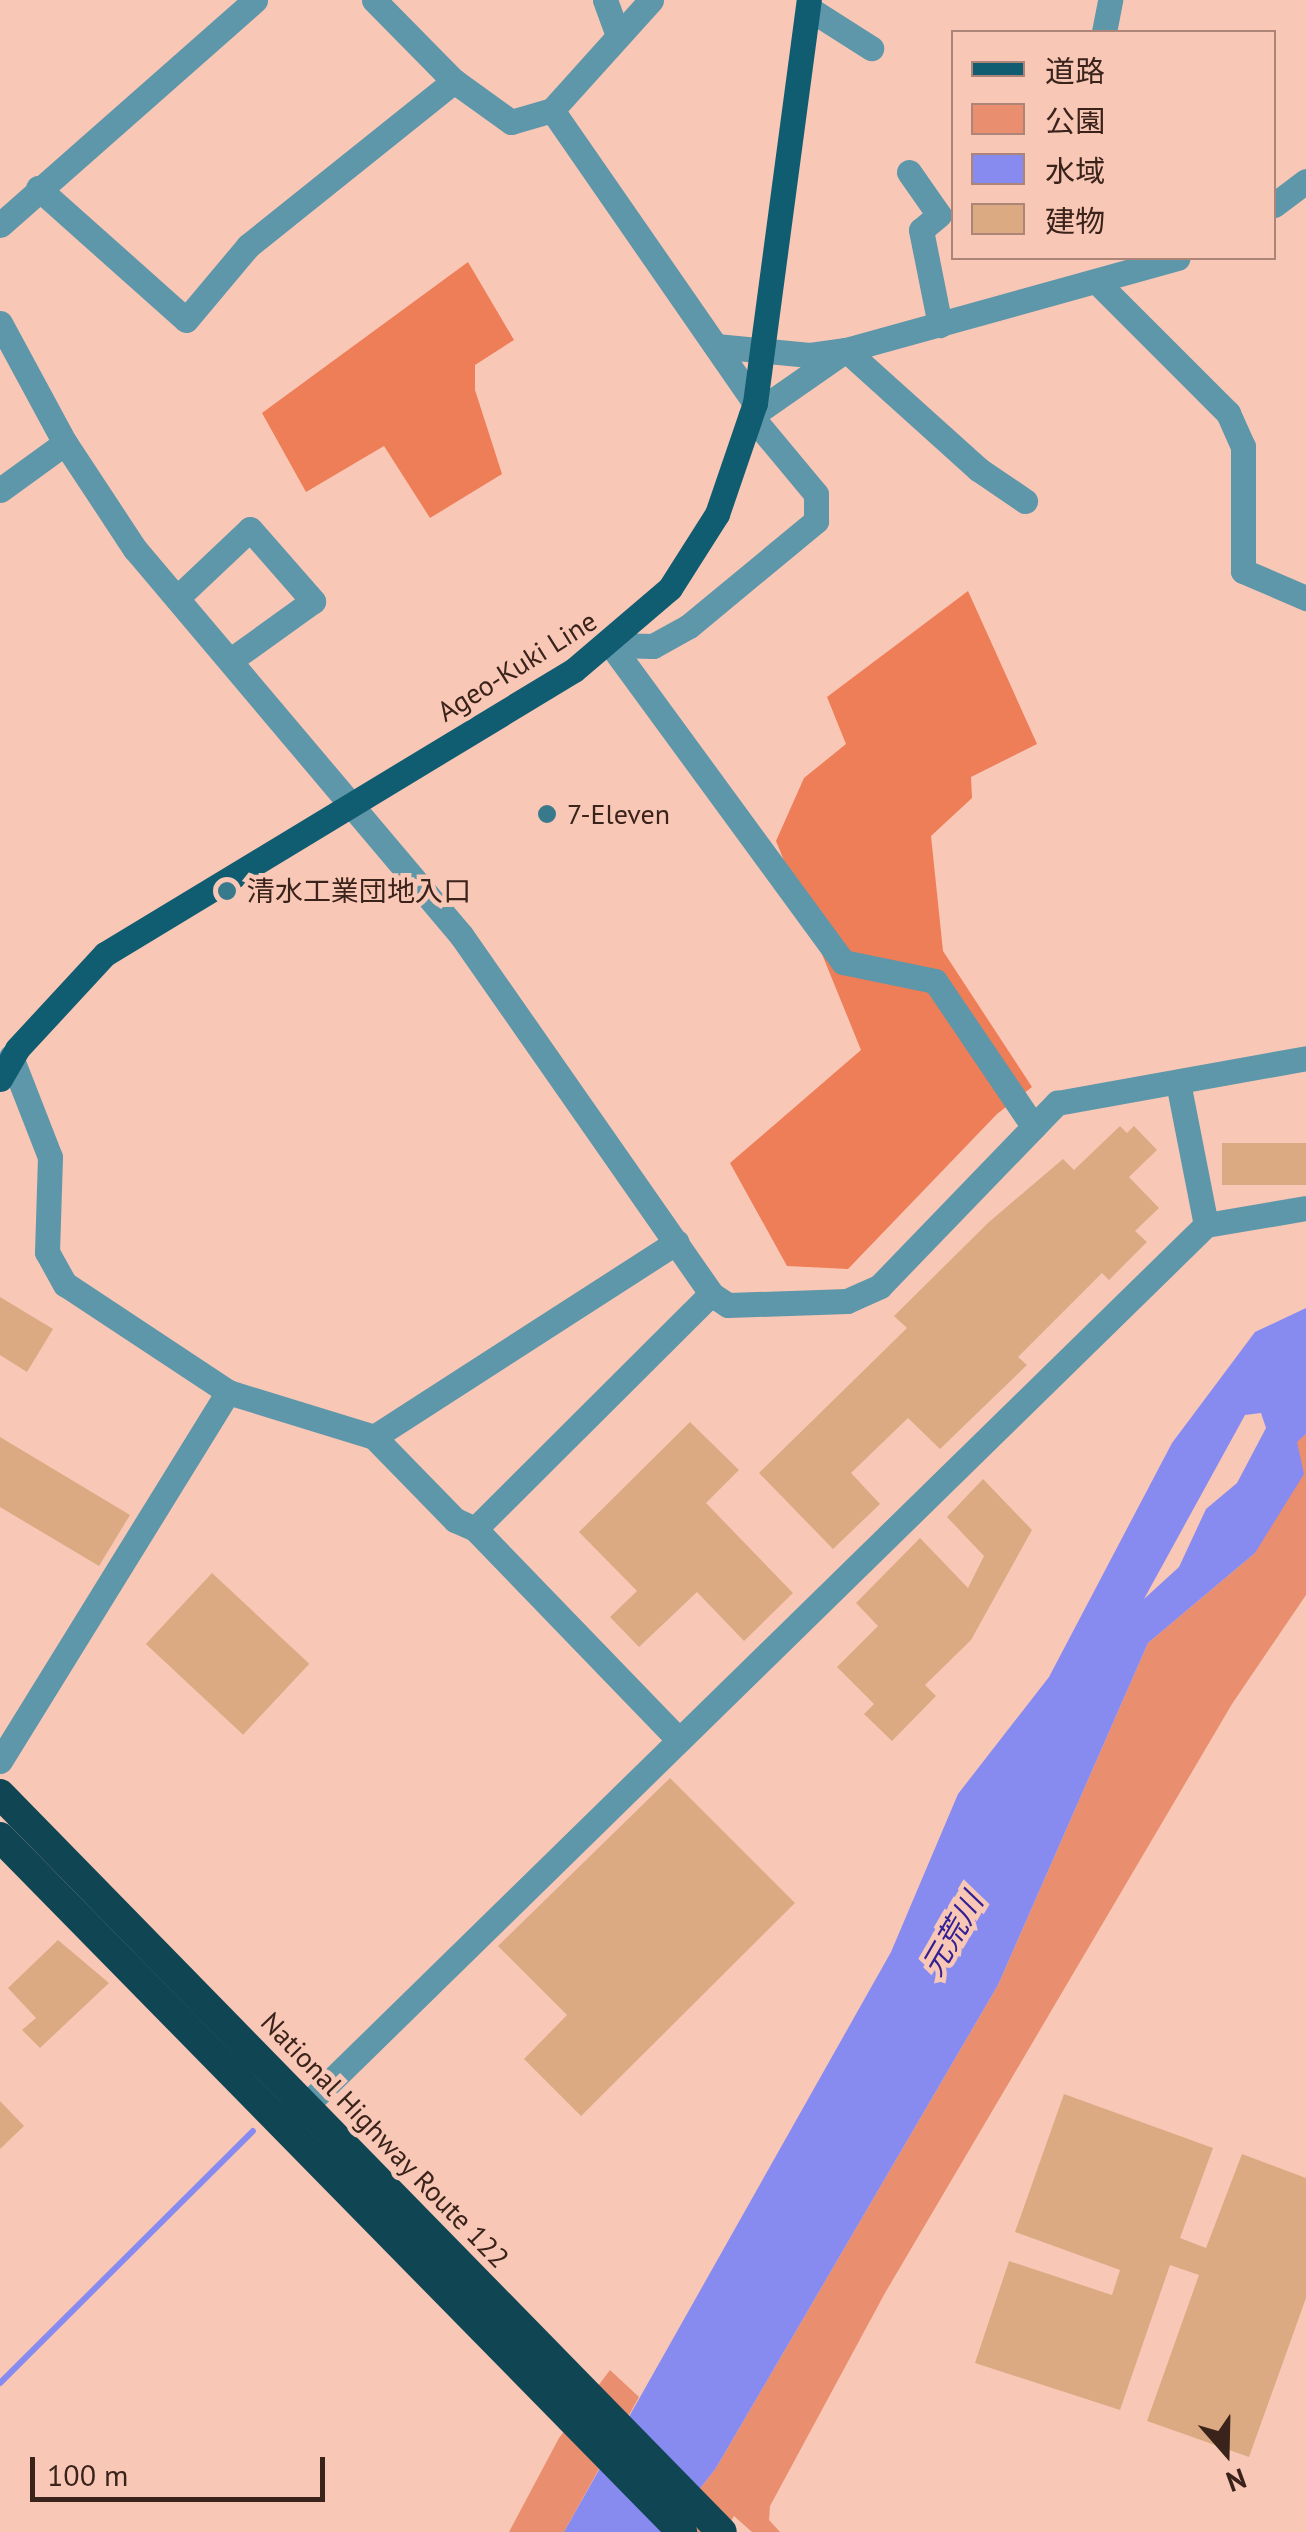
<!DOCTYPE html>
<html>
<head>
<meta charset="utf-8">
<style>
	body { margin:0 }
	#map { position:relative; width:1306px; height:2532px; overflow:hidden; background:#f9c7b6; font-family:"PT Sans","Noto Sans JP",sans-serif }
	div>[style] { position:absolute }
	.green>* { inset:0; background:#e98f6f }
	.forest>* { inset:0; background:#ee7e57 }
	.water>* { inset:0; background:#878bf0 }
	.stream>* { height:6px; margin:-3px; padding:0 3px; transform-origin:3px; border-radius:3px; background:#878bf0 }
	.building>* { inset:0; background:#dbaa83; transform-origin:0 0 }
	.minor>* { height:25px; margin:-12.5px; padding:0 12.5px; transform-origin:12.5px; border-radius:12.5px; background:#5d97a9 }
	.major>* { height:25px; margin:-12.5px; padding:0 12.5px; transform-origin:12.5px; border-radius:12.5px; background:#105c70 }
	.highway>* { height:30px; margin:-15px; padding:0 15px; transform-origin:15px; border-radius:15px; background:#104654 }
	.dots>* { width:28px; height:28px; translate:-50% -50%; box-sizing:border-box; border:5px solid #f9c7b6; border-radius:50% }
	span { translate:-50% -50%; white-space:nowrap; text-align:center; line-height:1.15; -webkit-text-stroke:9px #f9c7b6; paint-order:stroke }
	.street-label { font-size:28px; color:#3a231b }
	.poi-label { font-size:28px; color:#3a231b }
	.left { translate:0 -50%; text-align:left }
	.water-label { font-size:30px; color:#332095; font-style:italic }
	.legend { position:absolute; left:951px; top:30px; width:325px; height:230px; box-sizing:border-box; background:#f9c7b6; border:2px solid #ad8578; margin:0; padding:12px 18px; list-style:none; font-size:30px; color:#3a231b }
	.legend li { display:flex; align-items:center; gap:20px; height:50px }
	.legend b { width:50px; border:2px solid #ad8578 }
	.north { position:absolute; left:1176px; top:2402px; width:100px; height:100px; -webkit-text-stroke:8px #f9c7b6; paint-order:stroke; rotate:160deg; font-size:28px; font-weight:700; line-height:40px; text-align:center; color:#3a231b }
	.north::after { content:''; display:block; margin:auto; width:35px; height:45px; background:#3a231b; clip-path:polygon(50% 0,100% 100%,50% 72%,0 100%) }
	.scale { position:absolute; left:30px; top:2457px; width:295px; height:45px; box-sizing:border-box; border:5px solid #3a231b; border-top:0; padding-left:12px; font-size:30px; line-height:35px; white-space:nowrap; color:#3a231b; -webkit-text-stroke:8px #f9c7b6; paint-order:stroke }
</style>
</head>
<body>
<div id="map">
	<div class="green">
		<div style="clip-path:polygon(1306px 1434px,1306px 1595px,1232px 1704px,885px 2293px,770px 2506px,769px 2520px,780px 2532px,752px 2532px,734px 2516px,724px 2532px,666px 2532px,716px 2468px,998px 1985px,1148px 1643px,1255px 1553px,1297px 1441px)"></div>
		<div style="clip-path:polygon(610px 2370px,639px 2397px,564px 2532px,509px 2532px,559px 2438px)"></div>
	</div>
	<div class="forest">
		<div style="clip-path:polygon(468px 262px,514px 340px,475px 365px,475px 390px,502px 474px,430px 518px,384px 446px,306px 492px,262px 413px)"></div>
		<div style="clip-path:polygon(968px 591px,1037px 744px,971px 777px,972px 798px,931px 836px,943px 951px,1032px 1087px,997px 1114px,848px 1269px,787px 1266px,730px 1163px,861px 1050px,776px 841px,804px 778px,846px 744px,827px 697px)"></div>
	</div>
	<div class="water">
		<div style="clip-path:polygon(evenodd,1306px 1308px,1306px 1434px,1297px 1442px,1304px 1474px,1255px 1553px,1148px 1643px,998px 1985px,716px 2468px,666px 2532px,564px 2532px,891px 1952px,958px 1794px,1049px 1677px,1172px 1443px,1255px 1332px,1306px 1308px,1261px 1413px,1266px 1428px,1237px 1483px,1206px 1509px,1179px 1567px,1144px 1599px,1245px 1415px,1261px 1413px)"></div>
	</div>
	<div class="stream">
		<div style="left:0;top:2383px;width:357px;rotate:-44.9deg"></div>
	</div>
	<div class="building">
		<div style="clip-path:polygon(1120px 1126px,1127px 1133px,1134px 1126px,1157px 1150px,1129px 1177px,1159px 1208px,1135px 1231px,1147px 1242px,1109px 1280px,1102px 1273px,1018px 1357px,1027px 1365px,940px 1449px,908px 1418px,851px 1473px,880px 1504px,833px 1549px,759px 1473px,907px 1328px,894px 1316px,989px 1222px,1063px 1159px,1074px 1170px)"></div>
		<div style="left:1306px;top:1143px;width:42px;height:84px;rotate:90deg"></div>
		<div style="clip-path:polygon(0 1297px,53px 1329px,27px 1372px,0 1355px)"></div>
		<div style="clip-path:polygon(690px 1422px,739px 1470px,706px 1503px,793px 1593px,744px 1641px,697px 1592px,639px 1647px,610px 1617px,637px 1591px,579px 1532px)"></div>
		<div style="clip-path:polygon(0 1437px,130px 1515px,99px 1566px,0 1507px)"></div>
		<div style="clip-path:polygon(983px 1479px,1032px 1530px,971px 1640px,925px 1685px,936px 1696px,892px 1741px,864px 1714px,874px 1704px,837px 1667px,878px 1626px,856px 1603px,920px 1538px,968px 1588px,984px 1556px,947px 1517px)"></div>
		<div style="left:212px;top:1573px;width:133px;height:97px;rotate:43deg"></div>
		<div style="clip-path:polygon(670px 1778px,795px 1903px,581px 2116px,524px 2059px,567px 2015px,498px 1946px)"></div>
		<div style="clip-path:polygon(58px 1940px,109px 1983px,40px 2048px,22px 2030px,36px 2018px,8px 1988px)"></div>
		<div style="clip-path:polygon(1064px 2094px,1213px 2148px,1180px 2238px,1206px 2248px,1242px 2154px,1306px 2178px,1306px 2298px,1249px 2457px,1147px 2421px,1199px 2275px,1170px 2265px,1120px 2410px,975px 2363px,1009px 2261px,1112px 2295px,1120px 2270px,1015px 2232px)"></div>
		<div style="clip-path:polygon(0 2101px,24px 2126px,0 2149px)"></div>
	</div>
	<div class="minor">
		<div style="left:374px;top:0;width:114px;rotate:45.4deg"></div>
		<div style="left:454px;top:81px;width:70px;rotate:35.7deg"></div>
		<div style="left:511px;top:122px;width:43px;rotate:-16.3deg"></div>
		<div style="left:552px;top:110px;width:148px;rotate:-48deg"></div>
		<div style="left:605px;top:0;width:37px;rotate:70deg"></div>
		<div style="left:808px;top:8px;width:75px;rotate:32.4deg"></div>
		<div style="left:1104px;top:32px;width:33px;rotate:-79deg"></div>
		<div style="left:552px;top:110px;width:356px;rotate:55.3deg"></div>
		<div style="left:909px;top:172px;width:52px;rotate:55.1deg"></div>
		<div style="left:939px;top:215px;width:23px;rotate:140deg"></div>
		<div style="left:921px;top:230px;width:97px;rotate:78.7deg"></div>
		<div style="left:38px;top:188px;width:198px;rotate:41.7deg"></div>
		<div style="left:186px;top:320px;width:97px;rotate:-50deg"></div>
		<div style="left:248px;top:246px;width:264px;rotate:-38.7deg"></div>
		<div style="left:1274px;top:205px;width:40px;rotate:-37deg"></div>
		<div style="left:0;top:225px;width:340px;rotate:-41.4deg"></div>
		<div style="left:1098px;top:283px;width:184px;rotate:45deg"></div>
		<div style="left:1228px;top:413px;width:36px;rotate:66deg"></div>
		<div style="left:1243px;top:446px;width:125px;rotate:90deg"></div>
		<div style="left:1243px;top:571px;width:69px;rotate:23.2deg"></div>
		<div style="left:0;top:323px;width:136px;rotate:61.6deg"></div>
		<div style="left:65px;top:443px;width:127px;rotate:56.6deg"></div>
		<div style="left:135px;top:549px;width:505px;rotate:49.82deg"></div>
		<div style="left:461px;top:935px;width:437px;rotate:55.1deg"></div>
		<div style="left:711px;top:1294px;width:20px;rotate:33deg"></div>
		<div style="left:728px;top:1305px;width:119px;rotate:-1.9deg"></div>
		<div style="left:847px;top:1301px;width:36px;rotate:-24deg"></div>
		<div style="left:880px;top:1286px;width:255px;rotate:-46deg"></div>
		<div style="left:1057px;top:1103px;width:253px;rotate:-10.2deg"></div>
		<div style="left:716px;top:346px;width:94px;rotate:5.5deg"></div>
		<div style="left:810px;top:355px;width:36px;rotate:-8deg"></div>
		<div style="left:846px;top:350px;width:344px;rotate:-15.5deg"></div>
		<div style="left:846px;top:350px;width:178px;rotate:42deg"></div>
		<div style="left:978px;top:469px;width:57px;rotate:34.2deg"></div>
		<div style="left:0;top:490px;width:80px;rotate:-35.9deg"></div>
		<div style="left:177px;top:598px;width:100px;rotate:-43.4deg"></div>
		<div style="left:250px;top:529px;width:96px;rotate:48.8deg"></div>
		<div style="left:313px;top:601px;width:101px;rotate:144.3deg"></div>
		<div style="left:611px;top:645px;width:393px;rotate:53.8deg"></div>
		<div style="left:843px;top:962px;width:94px;rotate:11.7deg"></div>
		<div style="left:935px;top:981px;width:176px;rotate:55.9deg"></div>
		<div style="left:611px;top:645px;width:42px;rotate:1.4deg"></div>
		<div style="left:653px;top:646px;width:41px;rotate:-29.1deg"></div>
		<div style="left:689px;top:626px;width:165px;rotate:-39.6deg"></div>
		<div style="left:816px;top:521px;width:27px;rotate:-90deg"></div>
		<div style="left:816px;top:494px;width:102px;rotate:-129.8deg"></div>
		<div style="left:751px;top:416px;width:116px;rotate:-34.8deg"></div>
		<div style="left:11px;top:1057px;width:107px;rotate:68.7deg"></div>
		<div style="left:50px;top:1157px;width:95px;rotate:91.8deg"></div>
		<div style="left:47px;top:1252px;width:37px;rotate:61deg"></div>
		<div style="left:65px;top:1284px;width:196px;rotate:33.5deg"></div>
		<div style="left:228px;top:1392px;width:153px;rotate:17.1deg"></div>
		<div style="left:374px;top:1437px;width:116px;rotate:45.7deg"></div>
		<div style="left:455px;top:1520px;width:22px;rotate:24deg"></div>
		<div style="left:1206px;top:1225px;width:101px;rotate:-9.6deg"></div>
		<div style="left:374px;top:1437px;width:360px;rotate:-32.8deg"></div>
		<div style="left:679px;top:1740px;width:293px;rotate:-134deg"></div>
		<div style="left:475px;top:1529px;width:333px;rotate:-44.9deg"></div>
		<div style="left:0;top:1761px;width:434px;rotate:-58.3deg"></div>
		<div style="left:291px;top:2120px;width:1280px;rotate:-44.37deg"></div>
		<div style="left:1206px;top:1225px;width:146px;rotate:-101.1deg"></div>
	</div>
	<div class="major">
		<div style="left:0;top:1079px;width:34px;rotate:-60deg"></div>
		<div style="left:17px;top:1049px;width:129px;rotate:-47.2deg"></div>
		<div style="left:105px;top:954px;width:548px;rotate:-31.2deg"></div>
		<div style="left:574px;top:670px;width:126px;rotate:-40.5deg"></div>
		<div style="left:670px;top:588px;width:88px;rotate:-57.6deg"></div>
		<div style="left:717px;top:514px;width:117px;rotate:-71.1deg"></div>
		<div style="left:755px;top:403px;width:407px;rotate:-82.4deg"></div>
	</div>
	<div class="highway">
		<div style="left:0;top:1794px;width:1032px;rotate:45.63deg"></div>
		<div style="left:0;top:1837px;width:974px;rotate:45.54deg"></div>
	</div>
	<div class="dots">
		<div style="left:547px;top:814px;background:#38798c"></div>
		<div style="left:227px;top:891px;background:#38798c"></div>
	</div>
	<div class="street-label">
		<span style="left:517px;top:666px;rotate:-32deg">Ageo-Kuki Line</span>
		<span style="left:385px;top:2140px;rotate:46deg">National Highway Route 122</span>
	</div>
	<div class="poi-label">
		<span class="left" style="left:567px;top:814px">7-Eleven</span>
		<span class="left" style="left:247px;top:891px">清水工業団地入口</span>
	</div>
	<div class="water-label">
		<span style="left:952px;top:1934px;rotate:-60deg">元荒川</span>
	</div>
	<ul class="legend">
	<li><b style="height:12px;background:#105c70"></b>道路</li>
	<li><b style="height:28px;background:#e98f6f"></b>公園</li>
	<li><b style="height:28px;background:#878bf0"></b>水域</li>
	<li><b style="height:28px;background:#dbaa83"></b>建物</li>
	</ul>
	<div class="north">N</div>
	<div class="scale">100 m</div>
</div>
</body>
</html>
